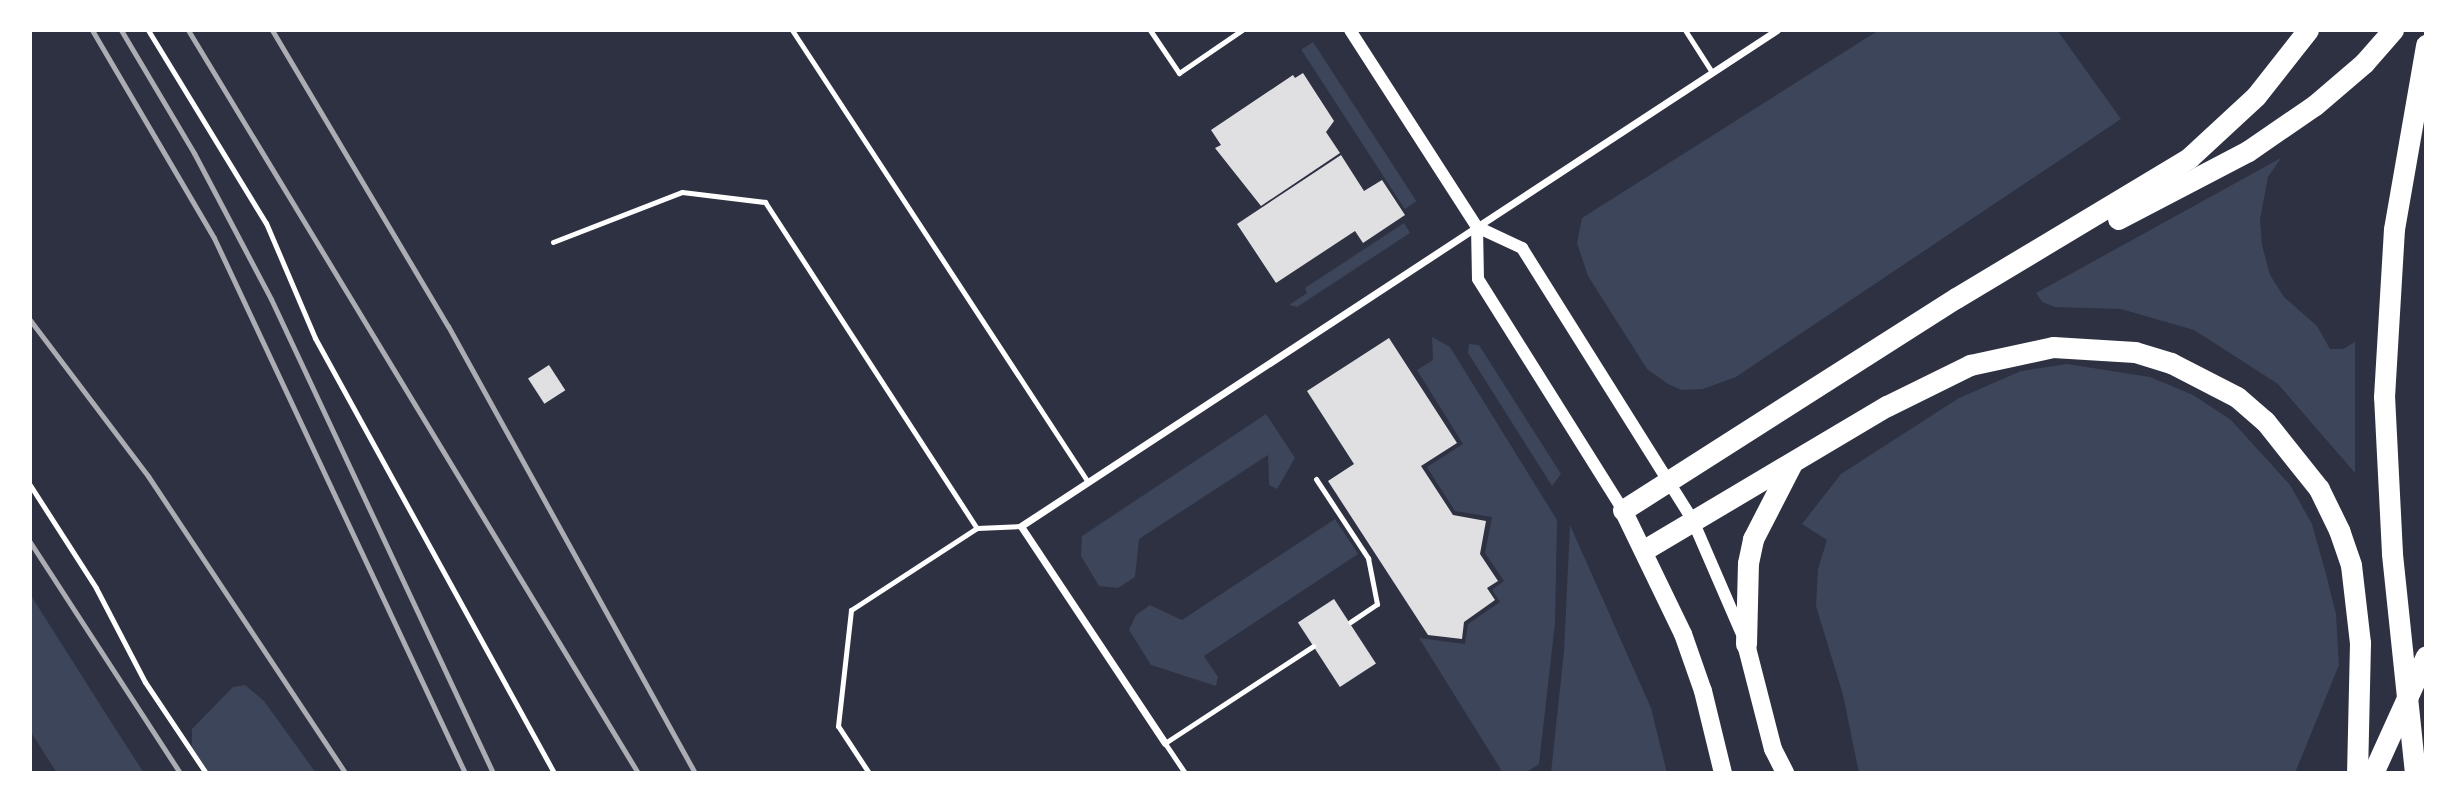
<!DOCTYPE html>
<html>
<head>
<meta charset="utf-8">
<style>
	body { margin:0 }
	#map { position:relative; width:2456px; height:803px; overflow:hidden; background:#2d3142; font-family:"Varela Round",sans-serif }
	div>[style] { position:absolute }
	.green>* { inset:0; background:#3c4559; transform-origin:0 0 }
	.building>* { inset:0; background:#e0e0e3; transform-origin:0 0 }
	.service>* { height:5px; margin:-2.5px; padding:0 2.5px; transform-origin:2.5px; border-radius:2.5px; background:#fff }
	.minor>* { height:7px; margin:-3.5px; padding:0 3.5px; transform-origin:3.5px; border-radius:3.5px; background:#fff }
	.tertiary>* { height:12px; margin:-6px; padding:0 6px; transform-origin:6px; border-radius:6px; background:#fff }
	.primary>* { height:18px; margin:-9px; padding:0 9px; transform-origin:9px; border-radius:9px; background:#fff }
	.motorway>* { height:21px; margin:-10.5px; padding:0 10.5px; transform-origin:10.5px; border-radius:10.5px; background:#fff }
	.rail>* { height:5px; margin:-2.5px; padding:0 2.5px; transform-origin:2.5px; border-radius:2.5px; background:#abadb3 }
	span { translate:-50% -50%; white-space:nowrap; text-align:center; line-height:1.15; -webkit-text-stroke:6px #fff; paint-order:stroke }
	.frame { position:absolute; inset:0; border:32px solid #fff; pointer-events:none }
</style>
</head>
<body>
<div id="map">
	<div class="green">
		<div style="clip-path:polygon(1879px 30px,2057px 30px,2121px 119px,1736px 377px,1703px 389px,1682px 390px,1668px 384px,1647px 369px,1588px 276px,1577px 243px,1582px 218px)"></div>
		<div style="left:1313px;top:42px;width:190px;height:14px;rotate:57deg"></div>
		<div style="clip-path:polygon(2281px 158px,2268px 177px,2260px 220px,2262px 245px,2270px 275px,2284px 297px,2317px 326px,2330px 349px,2343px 349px,2355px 342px,2355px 473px,2278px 384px,2194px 330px,2121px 309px,2055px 307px,2042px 302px,2036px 293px)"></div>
		<div style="clip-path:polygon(1404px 223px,1410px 233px,1297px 307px,1289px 305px,1307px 293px,1305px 288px)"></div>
		<div style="clip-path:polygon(1432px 337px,1450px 347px,1557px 520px,1555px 623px,1539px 764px,1525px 773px,1503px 773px,1419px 638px,1465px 644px,1468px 624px,1500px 602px,1492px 590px,1504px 581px,1485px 553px,1492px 517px,1455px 511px,1427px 467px,1463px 444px,1417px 370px,1433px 360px)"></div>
		<div style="clip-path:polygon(1469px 344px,1479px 345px,1561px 474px,1552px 486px,1468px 353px)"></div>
		<div style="clip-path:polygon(2067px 364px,2150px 377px,2193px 395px,2231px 420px,2290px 485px,2312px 524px,2326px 574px,2336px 614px,2339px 665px,2295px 773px,1859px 773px,1843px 695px,1816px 606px,1818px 569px,1827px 540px,1802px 524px,1841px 474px,1959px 398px,2021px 371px)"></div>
		<div style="clip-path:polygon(1266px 414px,1295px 458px,1277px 489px,1269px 485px,1268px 455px,1139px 539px,1135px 577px,1118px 588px,1099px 586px,1081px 556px,1082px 536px)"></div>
		<div style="clip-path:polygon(1335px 519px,1358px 554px,1204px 656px,1218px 677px,1216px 686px,1151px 665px,1129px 630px,1136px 615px,1150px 605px,1182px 620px)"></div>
		<div style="clip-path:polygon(1570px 525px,1651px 708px,1667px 773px,1551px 773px,1564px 651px)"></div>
		<div style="clip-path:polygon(30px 594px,113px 725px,144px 773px,57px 773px,30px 731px)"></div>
		<div style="clip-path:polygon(245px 685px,264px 701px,316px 773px,208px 773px,192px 747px,192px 729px,233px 687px)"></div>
	</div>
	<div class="building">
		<div style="clip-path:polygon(1303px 73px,1334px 121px,1326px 132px,1340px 153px,1261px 206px,1215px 148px,1221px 145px,1211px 130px,1293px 75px,1295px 78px)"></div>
		<div style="clip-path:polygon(1341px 155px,1364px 191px,1382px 180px,1405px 215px,1363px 243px,1355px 231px,1276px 283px,1237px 224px)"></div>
		<div style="clip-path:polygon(1389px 338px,1457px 443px,1421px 466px,1453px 515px,1486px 521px,1480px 554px,1498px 581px,1487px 588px,1495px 600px,1464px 622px,1462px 639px,1428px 635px,1328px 481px,1354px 464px,1307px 391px)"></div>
		<div style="left:549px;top:365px;width:30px;height:25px;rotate:57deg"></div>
		<div style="left:1334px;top:599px;width:77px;height:43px;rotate:57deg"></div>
	</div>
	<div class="service">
		<div style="left:148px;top:30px;width:226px;rotate:58.6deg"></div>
		<div style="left:266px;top:223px;width:125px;rotate:66.9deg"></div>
		<div style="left:315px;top:338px;width:496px;rotate:61.2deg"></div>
		<div style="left:792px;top:30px;width:540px;rotate:56.78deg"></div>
		<div style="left:1150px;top:30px;width:52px;rotate:56deg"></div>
		<div style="left:1179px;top:73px;width:76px;rotate:-34.3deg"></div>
		<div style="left:1685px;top:30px;width:50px;rotate:57.3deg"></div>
		<div style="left:553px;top:242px;width:138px;rotate:-21.2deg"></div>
		<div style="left:682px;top:192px;width:84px;rotate:6.9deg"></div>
		<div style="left:765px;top:202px;width:389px;rotate:57deg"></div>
		<div style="left:1316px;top:479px;width:95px;rotate:56.6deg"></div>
		<div style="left:1368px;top:558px;width:47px;rotate:78.9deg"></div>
		<div style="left:1377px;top:604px;width:32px;rotate:146deg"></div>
		<div style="left:30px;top:485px;width:122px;rotate:57.3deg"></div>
		<div style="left:96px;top:588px;width:106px;rotate:62.5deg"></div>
		<div style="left:145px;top:682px;width:110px;rotate:56.2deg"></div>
		<div style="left:869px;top:773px;width:56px;rotate:-123.4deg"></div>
		<div style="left:838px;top:726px;width:117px;rotate:-83.6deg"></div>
		<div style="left:851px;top:610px;width:150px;rotate:-33.1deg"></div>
		<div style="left:977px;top:528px;width:44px;rotate:-2.6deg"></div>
		<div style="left:1185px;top:773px;width:36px;rotate:-124deg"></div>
		<div style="left:1165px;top:743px;width:177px;rotate:-33.2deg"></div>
	</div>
	<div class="minor">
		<div style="left:1165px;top:743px;width:260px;rotate:-123.6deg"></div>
		<div style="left:1021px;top:526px;width:904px;rotate:-33.27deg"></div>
	</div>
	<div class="tertiary">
		<div style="left:1350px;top:30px;width:234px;rotate:57.2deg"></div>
		<div style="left:1477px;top:227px;width:50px;rotate:25deg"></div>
		<div style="left:1522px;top:248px;width:322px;rotate:57.9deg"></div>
		<div style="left:1693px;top:521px;width:121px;rotate:66.6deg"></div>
		<div style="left:1477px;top:227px;width:52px;rotate:88.9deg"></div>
		<div style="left:1478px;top:279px;width:273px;rotate:57.9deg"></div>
	</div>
	<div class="primary">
		<div style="left:1623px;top:510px;width:138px;rotate:64.2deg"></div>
		<div style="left:1683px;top:634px;width:60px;rotate:70.7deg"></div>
		<div style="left:1703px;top:691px;width:84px;rotate:76.3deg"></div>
		<div style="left:1746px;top:644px;width:108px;rotate:75.6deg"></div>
		<div style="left:1773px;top:749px;width:27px;rotate:63deg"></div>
	</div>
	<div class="motorway">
		<div style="left:2118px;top:219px;width:147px;rotate:-27.6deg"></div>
		<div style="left:2248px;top:151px;width:81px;rotate:-34.5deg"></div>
		<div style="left:2315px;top:105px;width:65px;rotate:-40.6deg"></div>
		<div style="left:2364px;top:63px;width:44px;rotate:-48.7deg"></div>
		<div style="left:1623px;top:510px;width:395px;rotate:-32.5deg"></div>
		<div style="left:1956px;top:298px;width:272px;rotate:-31deg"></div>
		<div style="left:2189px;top:158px;width:91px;rotate:-42.8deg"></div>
		<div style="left:2256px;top:96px;width:84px;rotate:-51.8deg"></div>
		<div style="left:1644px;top:550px;width:282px;rotate:-30.7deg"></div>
		<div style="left:1887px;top:406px;width:93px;rotate:-26.3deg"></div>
		<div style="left:1970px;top:365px;width:85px;rotate:-12.2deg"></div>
		<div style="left:2053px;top:347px;width:82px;rotate:3.5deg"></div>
		<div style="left:2135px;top:352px;width:38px;rotate:17deg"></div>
		<div style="left:2171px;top:363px;width:74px;rotate:27.3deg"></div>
		<div style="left:2237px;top:397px;width:37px;rotate:41deg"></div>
		<div style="left:2265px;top:421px;width:87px;rotate:51.5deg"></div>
		<div style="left:2319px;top:489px;width:46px;rotate:64deg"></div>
		<div style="left:2339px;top:530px;width:37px;rotate:71deg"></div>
		<div style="left:2351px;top:565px;width:79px;rotate:83.4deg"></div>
		<div style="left:2360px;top:643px;width:130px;rotate:91.3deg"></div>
		<div style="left:1746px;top:644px;width:81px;rotate:-88.6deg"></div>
		<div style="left:1748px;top:563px;width:25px;rotate:-78deg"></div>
		<div style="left:1753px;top:539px;width:83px;rotate:-62.8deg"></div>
		<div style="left:2373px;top:773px;width:128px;rotate:-65.6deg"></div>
		<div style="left:2415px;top:773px;width:221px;rotate:-96deg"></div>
		<div style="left:2392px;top:553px;width:156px;rotate:-92.9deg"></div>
		<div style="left:2384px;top:397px;width:168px;rotate:-86.6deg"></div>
		<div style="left:2394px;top:229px;width:187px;rotate:-80.1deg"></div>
	</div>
	<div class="rail">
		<div style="left:92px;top:30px;width:241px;rotate:59.6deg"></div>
		<div style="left:214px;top:238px;width:591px;rotate:64.87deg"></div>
		<div style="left:121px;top:30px;width:143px;rotate:59.3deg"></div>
		<div style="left:194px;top:153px;width:165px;rotate:62.2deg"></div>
		<div style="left:271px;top:299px;width:523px;rotate:64.9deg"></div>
		<div style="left:188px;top:30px;width:869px;rotate:58.8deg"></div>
		<div style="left:272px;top:30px;width:344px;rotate:59.3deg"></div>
		<div style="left:448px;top:326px;width:511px;rotate:61.08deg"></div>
		<div style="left:30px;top:320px;width:196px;rotate:52.9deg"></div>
		<div style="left:148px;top:476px;width:356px;rotate:56.4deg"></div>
		<div style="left:30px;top:542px;width:275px;rotate:57deg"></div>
	</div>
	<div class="frame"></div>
</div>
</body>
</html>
